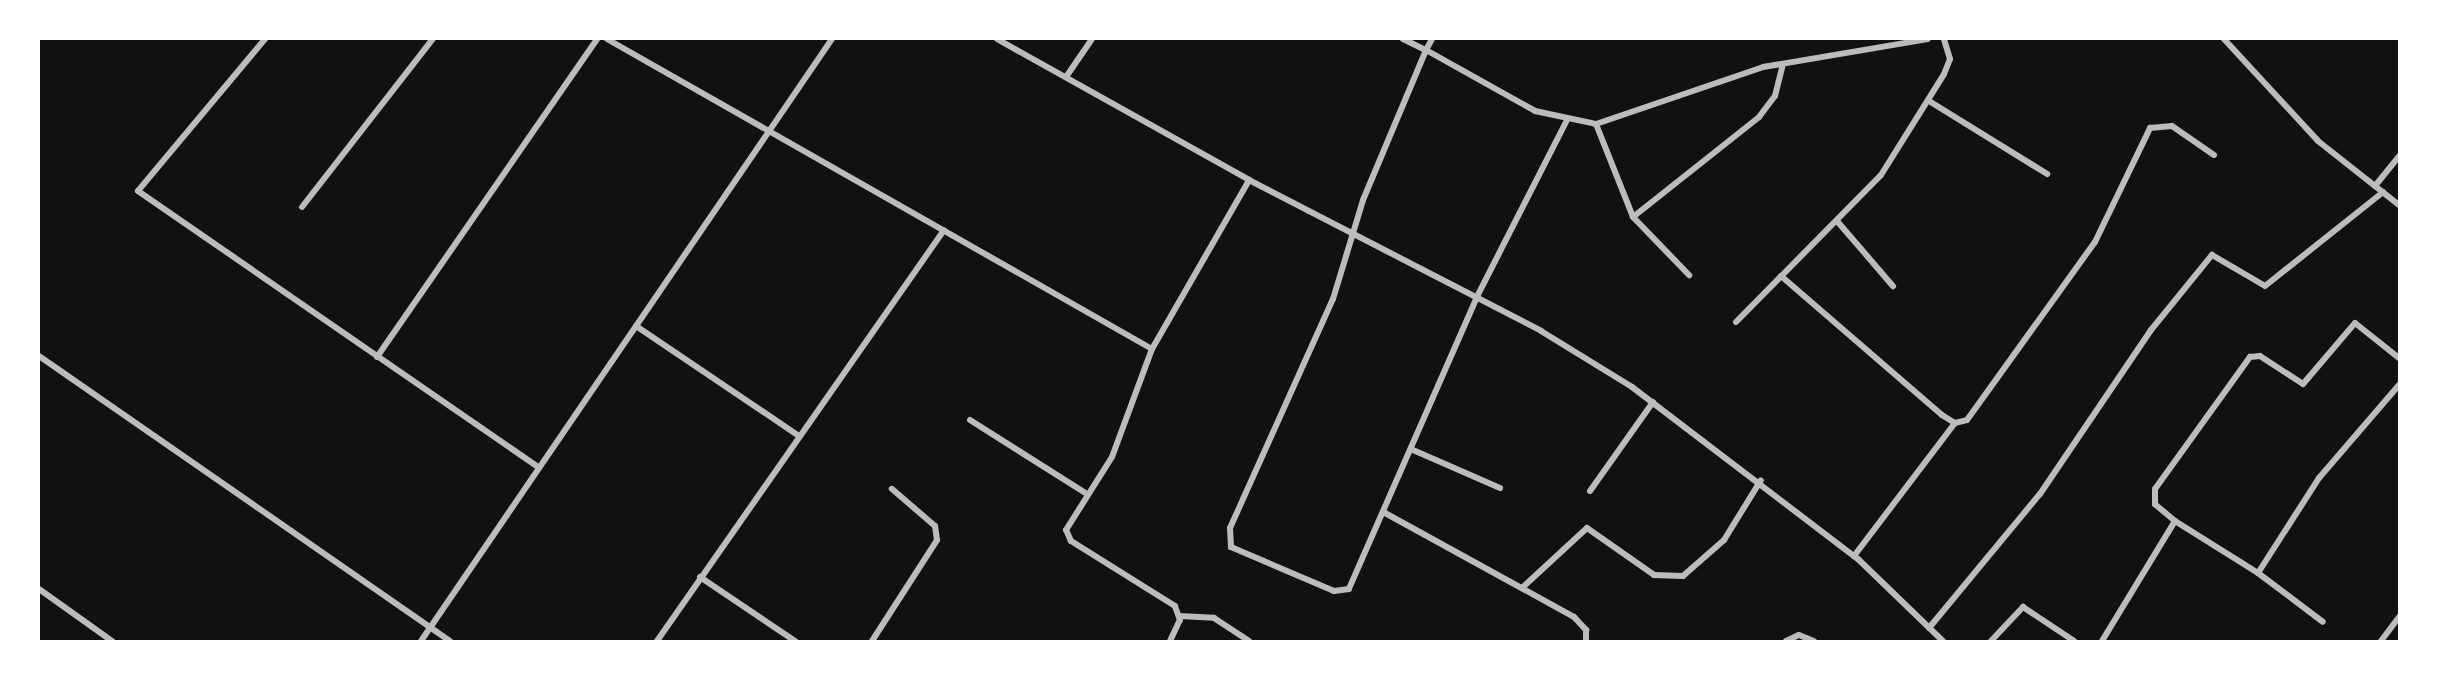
<!DOCTYPE html>
<html>
<head>
<meta charset="utf-8">
<style>
	body { margin:0 }
	#map { position:relative; width:2438px; height:680px; overflow:hidden; background:#111; font-family:"Nunito Sans",sans-serif }
	div>[style] { position:absolute }
	.minor>* { height:6px; margin:-3px; padding:0 3px; transform-origin:3px; border-radius:3px; background:#bcbcbc }
	span { translate:-50% -50%; white-space:nowrap; text-align:center; line-height:1.15; -webkit-text-stroke:5px #fff; paint-order:stroke }
	.frame { position:absolute; inset:0; border:40px solid #fff; pointer-events:none }
</style>
</head>
<body>
<div id="map">
	<div class="minor">
		<div style="left:265px;top:39px;width:198px;rotate:129.9deg"></div>
		<div style="left:138px;top:191px;width:487px;rotate:34.6deg"></div>
		<div style="left:607px;top:39px;width:627px;rotate:29.63deg"></div>
		<div style="left:997px;top:39px;width:289px;rotate:29.2deg"></div>
		<div style="left:1249px;top:180px;width:329px;rotate:27.3deg"></div>
		<div style="left:1541px;top:331px;width:107px;rotate:31.6deg"></div>
		<div style="left:1632px;top:387px;width:284px;rotate:37.3deg"></div>
		<div style="left:1858px;top:559px;width:118px;rotate:44deg"></div>
		<div style="left:1403px;top:39px;width:25px;rotate:26deg"></div>
		<div style="left:1426px;top:50px;width:13px;rotate:-61deg"></div>
		<div style="left:2224px;top:39px;width:139px;rotate:47.3deg"></div>
		<div style="left:2318px;top:141px;width:103px;rotate:38.3deg"></div>
		<div style="left:1066px;top:77px;width:46px;rotate:-55.6deg"></div>
		<div style="left:1929px;top:101px;width:139px;rotate:31.7deg"></div>
		<div style="left:1567px;top:120px;width:199px;rotate:117deg"></div>
		<div style="left:1477px;top:297px;width:319px;rotate:113.7deg"></div>
		<div style="left:1349px;top:589px;width:15px;rotate:172deg"></div>
		<div style="left:1334px;top:591px;width:112px;rotate:-156.9deg"></div>
		<div style="left:1231px;top:547px;width:19px;rotate:-93deg"></div>
		<div style="left:1230px;top:528px;width:251px;rotate:-65.8deg"></div>
		<div style="left:1333px;top:299px;width:103px;rotate:-73.1deg"></div>
		<div style="left:1363px;top:200px;width:163px;rotate:-67.2deg"></div>
		<div style="left:1426px;top:50px;width:125px;rotate:29.2deg"></div>
		<div style="left:1535px;top:111px;width:62px;rotate:12deg"></div>
		<div style="left:1596px;top:124px;width:176px;rotate:-18.8deg"></div>
		<div style="left:1763px;top:67px;width:167px;rotate:-9.6deg"></div>
		<div style="left:1596px;top:124px;width:100px;rotate:68.3deg"></div>
		<div style="left:1633px;top:217px;width:81px;rotate:46deg"></div>
		<div style="left:2375px;top:186px;width:38px;rotate:-51deg"></div>
		<div style="left:302px;top:207px;width:213px;rotate:-52.1deg"></div>
		<div style="left:1633px;top:217px;width:161px;rotate:-38.4deg"></div>
		<div style="left:1759px;top:117px;width:26px;rotate:-53deg"></div>
		<div style="left:1775px;top:96px;width:33px;rotate:-76deg"></div>
		<div style="left:1837px;top:221px;width:86px;rotate:49.3deg"></div>
		<div style="left:1781px;top:276px;width:213px;rotate:40.8deg"></div>
		<div style="left:1942px;top:415px;width:15px;rotate:32deg"></div>
		<div style="left:1955px;top:423px;width:12px;rotate:-14deg"></div>
		<div style="left:1967px;top:420px;width:219px;rotate:-54.3deg"></div>
		<div style="left:2095px;top:242px;width:127px;rotate:-64.2deg"></div>
		<div style="left:2150px;top:128px;width:22px;rotate:-5deg"></div>
		<div style="left:2172px;top:126px;width:51px;rotate:34.6deg"></div>
		<div style="left:1736px;top:322px;width:206px;rotate:-45.4deg"></div>
		<div style="left:1881px;top:175px;width:119px;rotate:-58deg"></div>
		<div style="left:1944px;top:74px;width:16px;rotate:-68deg"></div>
		<div style="left:1950px;top:59px;width:21px;rotate:-107deg"></div>
		<div style="left:636px;top:326px;width:197px;rotate:34deg"></div>
		<div style="left:39px;top:356px;width:500px;rotate:34.74deg"></div>
		<div style="left:377px;top:357px;width:387px;rotate:-55.3deg"></div>
		<div style="left:970px;top:420px;width:138px;rotate:32.3deg"></div>
		<div style="left:1413px;top:450px;width:95px;rotate:23.6deg"></div>
		<div style="left:1590px;top:491px;width:109px;rotate:-54.7deg"></div>
		<div style="left:1385px;top:513px;width:216px;rotate:28.8deg"></div>
		<div style="left:1574px;top:617px;width:18px;rotate:47deg"></div>
		<div style="left:1586px;top:630px;width:11px;rotate:90deg"></div>
		<div style="left:2175px;top:521px;width:26px;rotate:-140deg"></div>
		<div style="left:2155px;top:504px;width:15px;rotate:-90deg"></div>
		<div style="left:2155px;top:489px;width:163px;rotate:-54.3deg"></div>
		<div style="left:2250px;top:357px;width:10px;rotate:-6deg"></div>
		<div style="left:2260px;top:356px;width:51px;rotate:33.1deg"></div>
		<div style="left:2303px;top:384px;width:80px;rotate:-49.6deg"></div>
		<div style="left:2355px;top:323px;width:56px;rotate:38.5deg"></div>
		<div style="left:1854px;top:556px;width:167px;rotate:-52.8deg"></div>
		<div style="left:2258px;top:573px;width:81px;rotate:37deg"></div>
		<div style="left:700px;top:577px;width:115px;rotate:34deg"></div>
		<div style="left:1523px;top:587px;width:87px;rotate:-42.7deg"></div>
		<div style="left:1587px;top:528px;width:82px;rotate:35deg"></div>
		<div style="left:1654px;top:575px;width:29px;rotate:2deg"></div>
		<div style="left:1683px;top:576px;width:55px;rotate:-41.3deg"></div>
		<div style="left:1724px;top:540px;width:70px;rotate:-58.3deg"></div>
		<div style="left:39px;top:589px;width:90px;rotate:35.5deg"></div>
		<div style="left:1179px;top:616px;width:35px;rotate:3deg"></div>
		<div style="left:1214px;top:618px;width:42px;rotate:33.3deg"></div>
		<div style="left:1929px;top:628px;width:174px;rotate:-50.4deg"></div>
		<div style="left:2040px;top:494px;width:198px;rotate:-55.9deg"></div>
		<div style="left:2151px;top:330px;width:97px;rotate:-50.9deg"></div>
		<div style="left:2212px;top:255px;width:61px;rotate:30.3deg"></div>
		<div style="left:2265px;top:286px;width:151px;rotate:-38.5deg"></div>
		<div style="left:421px;top:641px;width:729px;rotate:-55.68deg"></div>
		<div style="left:657px;top:641px;width:501px;rotate:-55.07deg"></div>
		<div style="left:872px;top:641px;width:120px;rotate:-57.2deg"></div>
		<div style="left:937px;top:540px;width:14px;rotate:-98deg"></div>
		<div style="left:935px;top:526px;width:57px;rotate:-139.3deg"></div>
		<div style="left:1170px;top:641px;width:23px;rotate:-65deg"></div>
		<div style="left:1180px;top:620px;width:15px;rotate:-110deg"></div>
		<div style="left:1175px;top:606px;width:123px;rotate:-148deg"></div>
		<div style="left:1071px;top:541px;width:12px;rotate:-114deg"></div>
		<div style="left:1066px;top:530px;width:86px;rotate:-57.8deg"></div>
		<div style="left:1112px;top:457px;width:115px;rotate:-69.7deg"></div>
		<div style="left:1152px;top:349px;width:195px;rotate:-60.1deg"></div>
		<div style="left:1786px;top:641px;width:14px;rotate:-25deg"></div>
		<div style="left:1799px;top:635px;width:16px;rotate:22deg"></div>
		<div style="left:1991px;top:641px;width:47px;rotate:-46.7deg"></div>
		<div style="left:2023px;top:607px;width:61px;rotate:33.7deg"></div>
		<div style="left:2102px;top:641px;width:140px;rotate:-58.7deg"></div>
		<div style="left:2175px;top:521px;width:98px;rotate:32.1deg"></div>
		<div style="left:2258px;top:573px;width:113px;rotate:-57.3deg"></div>
		<div style="left:2319px;top:478px;width:123px;rotate:-49.3deg"></div>
		<div style="left:2381px;top:641px;width:30px;rotate:-53deg"></div>
	</div>
	<div class="frame"></div>
</div>
</body>
</html>
